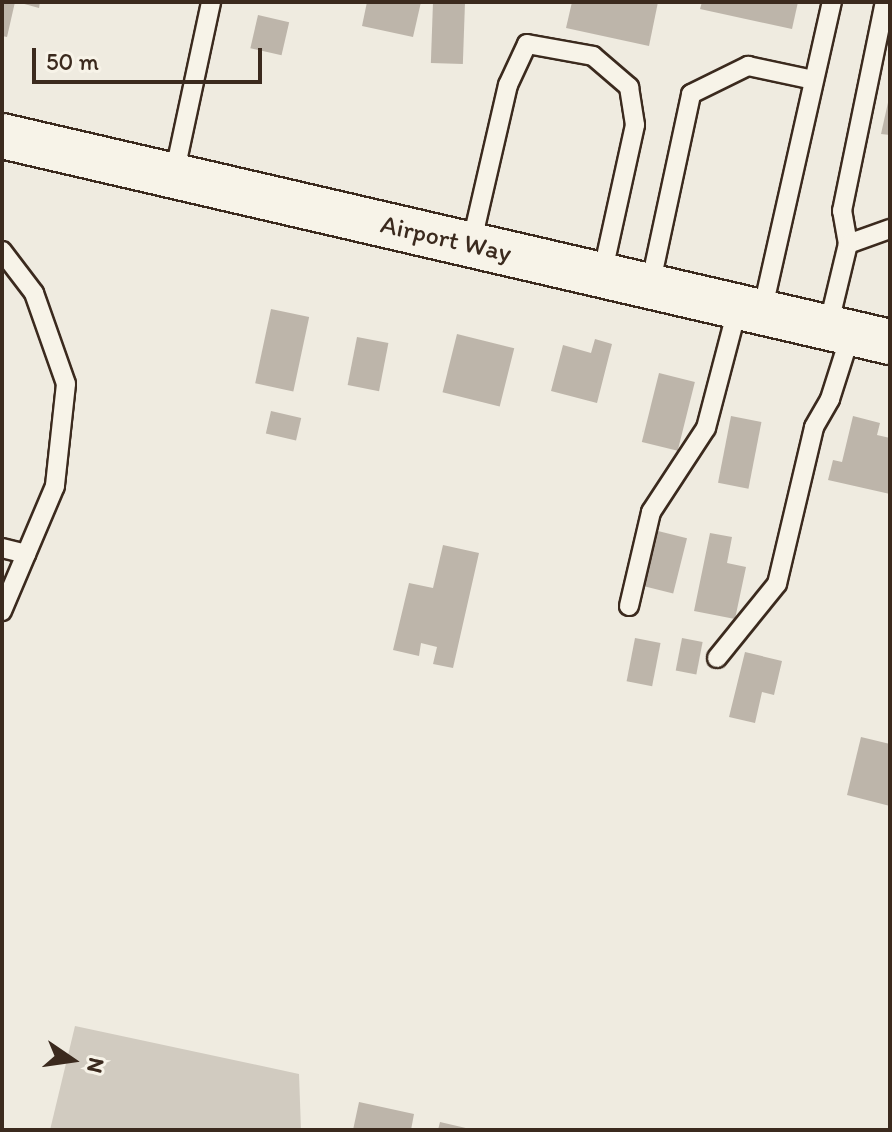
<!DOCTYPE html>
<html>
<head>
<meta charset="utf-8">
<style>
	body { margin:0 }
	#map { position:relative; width:892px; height:1132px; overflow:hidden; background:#efebe0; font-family:Itim,sans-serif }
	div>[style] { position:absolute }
	.green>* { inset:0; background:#d1cbc0 }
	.building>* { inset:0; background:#bdb5aa; transform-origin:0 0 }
	.roads { filter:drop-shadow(2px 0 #3b2a1e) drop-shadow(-2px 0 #3b2a1e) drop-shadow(0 2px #3b2a1e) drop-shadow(0 -2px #3b2a1e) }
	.lane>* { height:18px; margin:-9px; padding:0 9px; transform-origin:9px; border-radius:9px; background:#f7f3e8 }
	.secondary>* { height:44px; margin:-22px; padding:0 22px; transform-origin:22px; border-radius:22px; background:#f7f3e8 }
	span { translate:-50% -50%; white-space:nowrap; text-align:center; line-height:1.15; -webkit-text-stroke:7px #f7f3e8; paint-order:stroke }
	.street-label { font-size:26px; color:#3b2a1e }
	.frame { position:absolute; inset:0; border:4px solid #3b2a1e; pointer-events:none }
	.north { position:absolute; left:32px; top:1020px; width:80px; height:80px; -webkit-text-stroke:6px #f7f3e8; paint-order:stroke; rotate:103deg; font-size:22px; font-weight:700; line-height:32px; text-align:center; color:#3b2a1e }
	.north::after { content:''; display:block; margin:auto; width:28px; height:36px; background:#3b2a1e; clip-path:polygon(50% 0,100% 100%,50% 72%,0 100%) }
	.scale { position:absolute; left:32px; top:48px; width:230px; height:36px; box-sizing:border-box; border:4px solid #3b2a1e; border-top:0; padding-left:10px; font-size:24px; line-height:28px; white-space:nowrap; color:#3b2a1e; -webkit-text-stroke:6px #f7f3e8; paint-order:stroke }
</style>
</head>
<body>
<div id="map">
	<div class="green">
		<div style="clip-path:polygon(75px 1026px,299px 1074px,301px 1130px,50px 1130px)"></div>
	</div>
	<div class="building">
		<div style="clip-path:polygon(2px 2px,15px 2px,7px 37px,2px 36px)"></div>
		<div style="clip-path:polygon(17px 2px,40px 2px,39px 8px)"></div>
		<div style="clip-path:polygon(367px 2px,421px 2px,413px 37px,362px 26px)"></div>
		<div style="left:433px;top:2px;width:32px;height:61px;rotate:2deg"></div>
		<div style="clip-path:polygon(572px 2px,658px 2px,649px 46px,566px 28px)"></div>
		<div style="clip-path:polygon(702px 2px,798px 2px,792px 29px,700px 9px)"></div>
		<div style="left:258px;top:15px;width:32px;height:34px;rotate:13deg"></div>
		<div style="clip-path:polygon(889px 98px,890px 98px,890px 135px,881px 134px)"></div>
		<div style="left:271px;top:309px;width:39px;height:76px;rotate:12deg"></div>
		<div style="left:457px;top:334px;width:59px;height:60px;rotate:14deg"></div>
		<div style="left:357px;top:337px;width:32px;height:49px;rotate:11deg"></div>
		<div style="clip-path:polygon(595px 339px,612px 344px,597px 403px,551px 391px,563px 345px,591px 353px)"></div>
		<div style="left:659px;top:373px;width:37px;height:71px;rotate:14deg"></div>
		<div style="left:271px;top:411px;width:31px;height:23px;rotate:13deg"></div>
		<div style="left:731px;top:416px;width:31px;height:68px;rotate:11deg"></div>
		<div style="clip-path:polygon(853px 416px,880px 423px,877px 435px,890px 438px,890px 494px,828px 480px,833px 460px,842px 462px)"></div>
		<div style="left:654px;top:530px;width:34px;height:57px;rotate:14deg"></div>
		<div style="clip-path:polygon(710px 533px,732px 537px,727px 563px,746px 567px,735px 619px,694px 611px)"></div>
		<div style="clip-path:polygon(443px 545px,479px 553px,453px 668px,433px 664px,437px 647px,421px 643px,419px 656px,393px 650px,409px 583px,433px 588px)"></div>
		<div style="left:635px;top:638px;width:26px;height:44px;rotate:11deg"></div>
		<div style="left:682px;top:638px;width:21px;height:33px;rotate:11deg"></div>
		<div style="clip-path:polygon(745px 652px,782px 661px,774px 695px,762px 692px,755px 723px,729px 717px)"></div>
		<div style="clip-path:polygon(861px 737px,890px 744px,890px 806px,847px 795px)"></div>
		<div style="clip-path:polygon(359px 1102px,414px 1114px,411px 1130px,353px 1130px)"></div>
		<div style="clip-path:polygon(440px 1122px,470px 1129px,470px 1130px,438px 1130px)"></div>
	</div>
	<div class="roads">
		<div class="lane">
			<div style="left:174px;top:175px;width:177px;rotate:-77.9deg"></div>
			<div style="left:848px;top:244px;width:34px;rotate:-100deg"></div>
			<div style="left:842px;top:211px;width:213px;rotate:-78.4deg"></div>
			<div style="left:471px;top:245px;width:164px;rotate:-77deg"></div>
			<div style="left:508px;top:85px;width:45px;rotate:-65.1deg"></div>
			<div style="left:527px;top:44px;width:67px;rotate:10.3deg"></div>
			<div style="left:593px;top:56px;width:48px;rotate:40.7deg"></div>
			<div style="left:629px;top:87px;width:38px;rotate:81deg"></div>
			<div style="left:635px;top:125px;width:154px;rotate:102.4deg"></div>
			<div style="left:2px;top:251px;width:53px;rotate:52.7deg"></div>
			<div style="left:34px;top:293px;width:96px;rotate:70.6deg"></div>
			<div style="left:66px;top:384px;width:103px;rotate:96.2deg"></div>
			<div style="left:55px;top:486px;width:136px;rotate:113deg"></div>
			<div style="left:650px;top:286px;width:196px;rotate:-77.9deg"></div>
			<div style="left:691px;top:94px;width:64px;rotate:-26.2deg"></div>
			<div style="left:748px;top:66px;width:67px;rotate:12deg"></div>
			<div style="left:762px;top:312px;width:318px;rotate:-77.3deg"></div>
			<div style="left:828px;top:327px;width:85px;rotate:-76.5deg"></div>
			<div style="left:848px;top:244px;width:45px;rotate:-19.7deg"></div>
			<div style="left:2px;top:548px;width:25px;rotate:14deg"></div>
			<div style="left:629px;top:606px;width:97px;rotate:-76.8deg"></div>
			<div style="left:651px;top:512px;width:100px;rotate:-56.8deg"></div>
			<div style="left:706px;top:428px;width:126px;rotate:-75.3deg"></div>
			<div style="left:717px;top:658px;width:95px;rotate:-51deg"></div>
			<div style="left:777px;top:584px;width:161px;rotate:-76.7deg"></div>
			<div style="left:814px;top:427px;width:32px;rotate:-60deg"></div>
			<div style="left:830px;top:399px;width:69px;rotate:-72.3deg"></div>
		</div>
		<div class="secondary">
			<div style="left:2px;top:136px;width:912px;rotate:13.06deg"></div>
		</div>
	</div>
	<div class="street-label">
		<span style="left:446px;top:239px;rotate:13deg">Airport Way</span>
	</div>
	<div class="frame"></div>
	<div class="north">N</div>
	<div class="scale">50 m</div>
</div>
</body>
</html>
